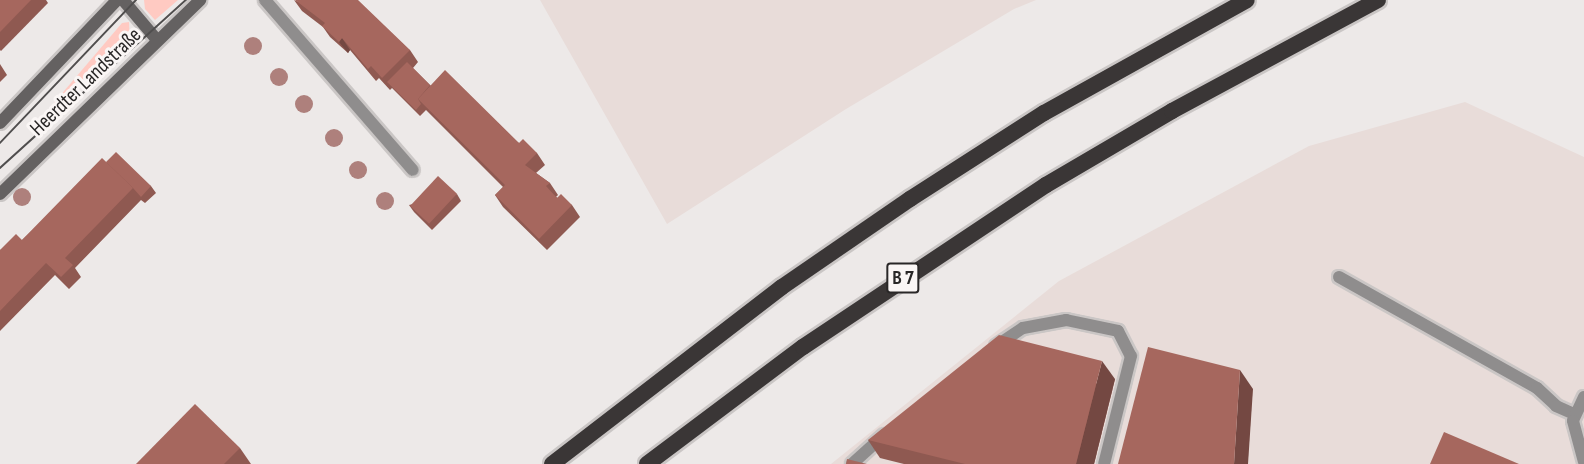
<!DOCTYPE html>
<html>
<head>
<meta charset="utf-8">
<style>
	body { margin:0 }
	#map { position:relative; width:1584px; height:464px; overflow:hidden; background:#ede9e8; font-family:"Sofia Sans Condensed",sans-serif }
	div>[style] { position:absolute }
	.built>* { inset:0; background:#e8dcd9 }
	.green>* { inset:0; background:#ffcac2 }
	.roads { filter:drop-shadow(2px 0 #cac6c5) drop-shadow(-2px 0 #cac6c5) drop-shadow(0 2px #cac6c5) drop-shadow(0 -2px #cac6c5) }
	.service>* { height:12px; margin:-6px; padding:0 6px; transform-origin:6px; border-radius:6px; background:#8f8d8d }
	.minor>* { height:12px; margin:-6px; padding:0 6px; transform-origin:6px; border-radius:6px; background:#8f8d8d }
	.secondary>* { height:12px; margin:-6px; padding:0 6px; transform-origin:6px; border-radius:6px; background:#646161 }
	.trunk>* { height:16px; margin:-8px; padding:0 8px; transform-origin:8px; border-radius:8px; background:#3a3636 }
	.tram>* { height:1.5px; margin:-0.75px; padding:0 0.75px; transform-origin:0.75px; border-radius:0.75px; background:#504e4e }
	.trees>* { width:18px; height:18px; margin:-9px; border-radius:50%; background:#ae807c }
	.wall>* { inset:0; background:#8f5951 }
	.shaded-wall>* { inset:0; background:#744842 }
	.building>* { inset:0; background:#a6675e; transform-origin:0 0 }
	span { translate:-50% -50%; white-space:nowrap; text-align:center; line-height:1.15; -webkit-text-stroke:6px #faf6f5; paint-order:stroke }
	.shield-label span { padding:2px 4px; background:#faf6f5; border:2px solid; border-radius:4px; -webkit-text-stroke-width:0 }
	.shield-label { font-size:20px; color:#292727; font-weight:700 }
	.street-label { font-size:21px; color:#292727 }
</style>
</head>
<body>
<div id="map">
	<div class="built">
		<div style="clip-path:polygon(540px 0,1036px 0,1014px 9px,846px 109px,667px 224px)"></div>
		<div style="clip-path:polygon(1465px 102px,1584px 157px,1584px 464px,831px 464px,1059px 281px,1309px 146px)"></div>
	</div>
	<div class="green">
		<div style="clip-path:polygon(144px 0,178px 0,155px 20px,145px 9px)"></div>
		<div style="clip-path:polygon(129px 22px,130px 41px,53px 104px,122px 23px)"></div>
	</div>
	<div class="roads">
		<div class="service">
			<div style="left:1339px;top:277px;width:227px;rotate:29.3deg"></div>
			<div style="left:1537px;top:388px;width:26px;rotate:43deg"></div>
			<div style="left:1556px;top:406px;width:20px;rotate:24deg"></div>
			<div style="left:996px;top:346px;width:32px;rotate:-34deg"></div>
			<div style="left:1023px;top:328px;width:44px;rotate:-10.5deg"></div>
			<div style="left:1066px;top:320px;width:53px;rotate:11.9deg"></div>
			<div style="left:1118px;top:331px;width:28px;rotate:63deg"></div>
			<div style="left:1131px;top:356px;width:111px;rotate:104deg"></div>
			<div style="left:852px;top:464px;width:43px;rotate:-42.2deg"></div>
		</div>
		<div class="minor">
			<div style="left:265px;top:0;width:225px;rotate:49deg"></div>
			<div style="left:1584px;top:397px;width:26px;rotate:115deg"></div>
			<div style="left:1573px;top:421px;width:42px;rotate:75deg"></div>
		</div>
		<div class="secondary">
			<div style="left:123px;top:0;width:52px;rotate:49.6deg"></div>
			<div style="left:0;top:123px;width:170px;rotate:-46.4deg"></div>
			<div style="left:0;top:194px;width:279px;rotate:-44.1deg"></div>
		</div>
		<div class="trunk">
			<div style="left:552px;top:464px;width:290px;rotate:-37.6deg"></div>
			<div style="left:782px;top:287px;width:155px;rotate:-34.5deg"></div>
			<div style="left:910px;top:199px;width:159px;rotate:-32.7deg"></div>
			<div style="left:1044px;top:113px;width:232px;rotate:-29.1deg"></div>
			<div style="left:647px;top:464px;width:195px;rotate:-36.9deg"></div>
			<div style="left:803px;top:347px;width:292px;rotate:-33.7deg"></div>
			<div style="left:1046px;top:185px;width:146px;rotate:-30.4deg"></div>
			<div style="left:1172px;top:111px;width:234px;rotate:-28.3deg"></div>
		</div>
	</div>
	<div class="tram">
		<div style="left:0;top:143px;width:197px;rotate:-46.4deg"></div>
		<div style="left:0;top:168px;width:251px;rotate:-42.1deg"></div>
	</div>
	<div class="trees">
		<div style="left:253px;top:46px"></div>
		<div style="left:279px;top:77px"></div>
		<div style="left:304px;top:104px"></div>
		<div style="left:334px;top:138px"></div>
		<div style="left:358px;top:170px"></div>
		<div style="left:22px;top:197px"></div>
		<div style="left:385px;top:201px"></div>
	</div>
	<div class="wall">
		<div style="clip-path:polygon(0 0,46px 0,48px 3px,1px 51px,0 50px)"></div>
		<div style="clip-path:polygon(294px 0,410px 50px,418px 62px,413px 68px,430px 85px,519px 143px,537px 153px,545px 165px,536px 173px,550px 183px,558px 195px,556px 197px,572px 205px,580px 217px,547px 250px,503px 207px,495px 195px,503px 187px,426px 110px,420px 116px,392px 88px,390px 90px,379px 78px,376px 81px,350px 50px,348px 53px,330px 37px,323px 27px,302px 11px)"></div>
		<div style="clip-path:polygon(0 64px,7px 75px,0 82px)"></div>
		<div style="clip-path:polygon(106px 162px,151px 186px,156px 193px,145px 203px,141px 200px,75px 268px,81px 277px,69px 289px,55px 275px,0 331px,0 250px,22px 240px)"></div>
		<div style="clip-path:polygon(457px 194px,461px 201px,432px 230px,414px 212px,409px 205px)"></div>
		<div style="clip-path:polygon(1115px 379px,1094px 464px,904px 464px,880px 458px,868px 440px)"></div>
		<div style="clip-path:polygon(240px 448px,251px 464px,136px 464px)"></div>
	</div>
	<div class="shaded-wall">
		<div style="clip-path:polygon(342px 38px,350px 50px,348px 53px,339px 42px)"></div>
		<div style="clip-path:polygon(1102px 361px,1115px 379px,1094px 464px,1076px 464px)"></div>
		<div style="clip-path:polygon(1240px 370px,1253px 389px,1248px 464px,1234px 464px)"></div>
	</div>
	<div class="building">
		<div style="clip-path:polygon(0 0,31px 0,0 32px)"></div>
		<div style="clip-path:polygon(295px 0,358px 0,410px 50px,382px 78px,371px 66px,368px 69px,342px 38px,339px 42px,322px 26px,325px 23px)"></div>
		<div style="clip-path:polygon(407px 62px,430px 85px,418px 99px,421px 104px,416px 110px,387px 82px)"></div>
		<div style="clip-path:polygon(445px 70px,519px 143px,523px 139px,537px 153px,525px 165px,550px 183px,546px 186px,557px 198px,561px 194px,572px 205px,539px 239px,495px 195px,505px 185px,418px 99px)"></div>
		<div style="clip-path:polygon(116px 152px,151px 186px,141px 197px,133px 188px,106px 162px)"></div>
		<div style="clip-path:polygon(102px 158px,133px 188px,65px 258px,73px 265px,61px 277px,46px 263px,0 311px,0 250px,16px 234px,22px 240px)"></div>
		<div style="left:438px;top:176px;width:26px;height:41px;rotate:43deg"></div>
		<div style="clip-path:polygon(999px 335px,1102px 361px,1076px 464px,965px 464px,868px 440px)"></div>
		<div style="clip-path:polygon(1148px 347px,1240px 370px,1234px 464px,1118px 464px)"></div>
		<div style="clip-path:polygon(195px 404px,240px 448px,224px 464px,136px 464px)"></div>
		<div style="clip-path:polygon(1444px 432px,1519px 464px,1430px 464px)"></div>
		<div style="clip-path:polygon(847px 459px,867px 464px,846px 464px)"></div>
	</div>
	<div class="shield-label">
		<span style="left:903px;top:278px">B 7</span>
	</div>
	<div class="street-label">
		<span style="left:86px;top:82px;rotate:-44deg">Heerdter Landstraße</span>
	</div>
</div>
</body>
</html>
